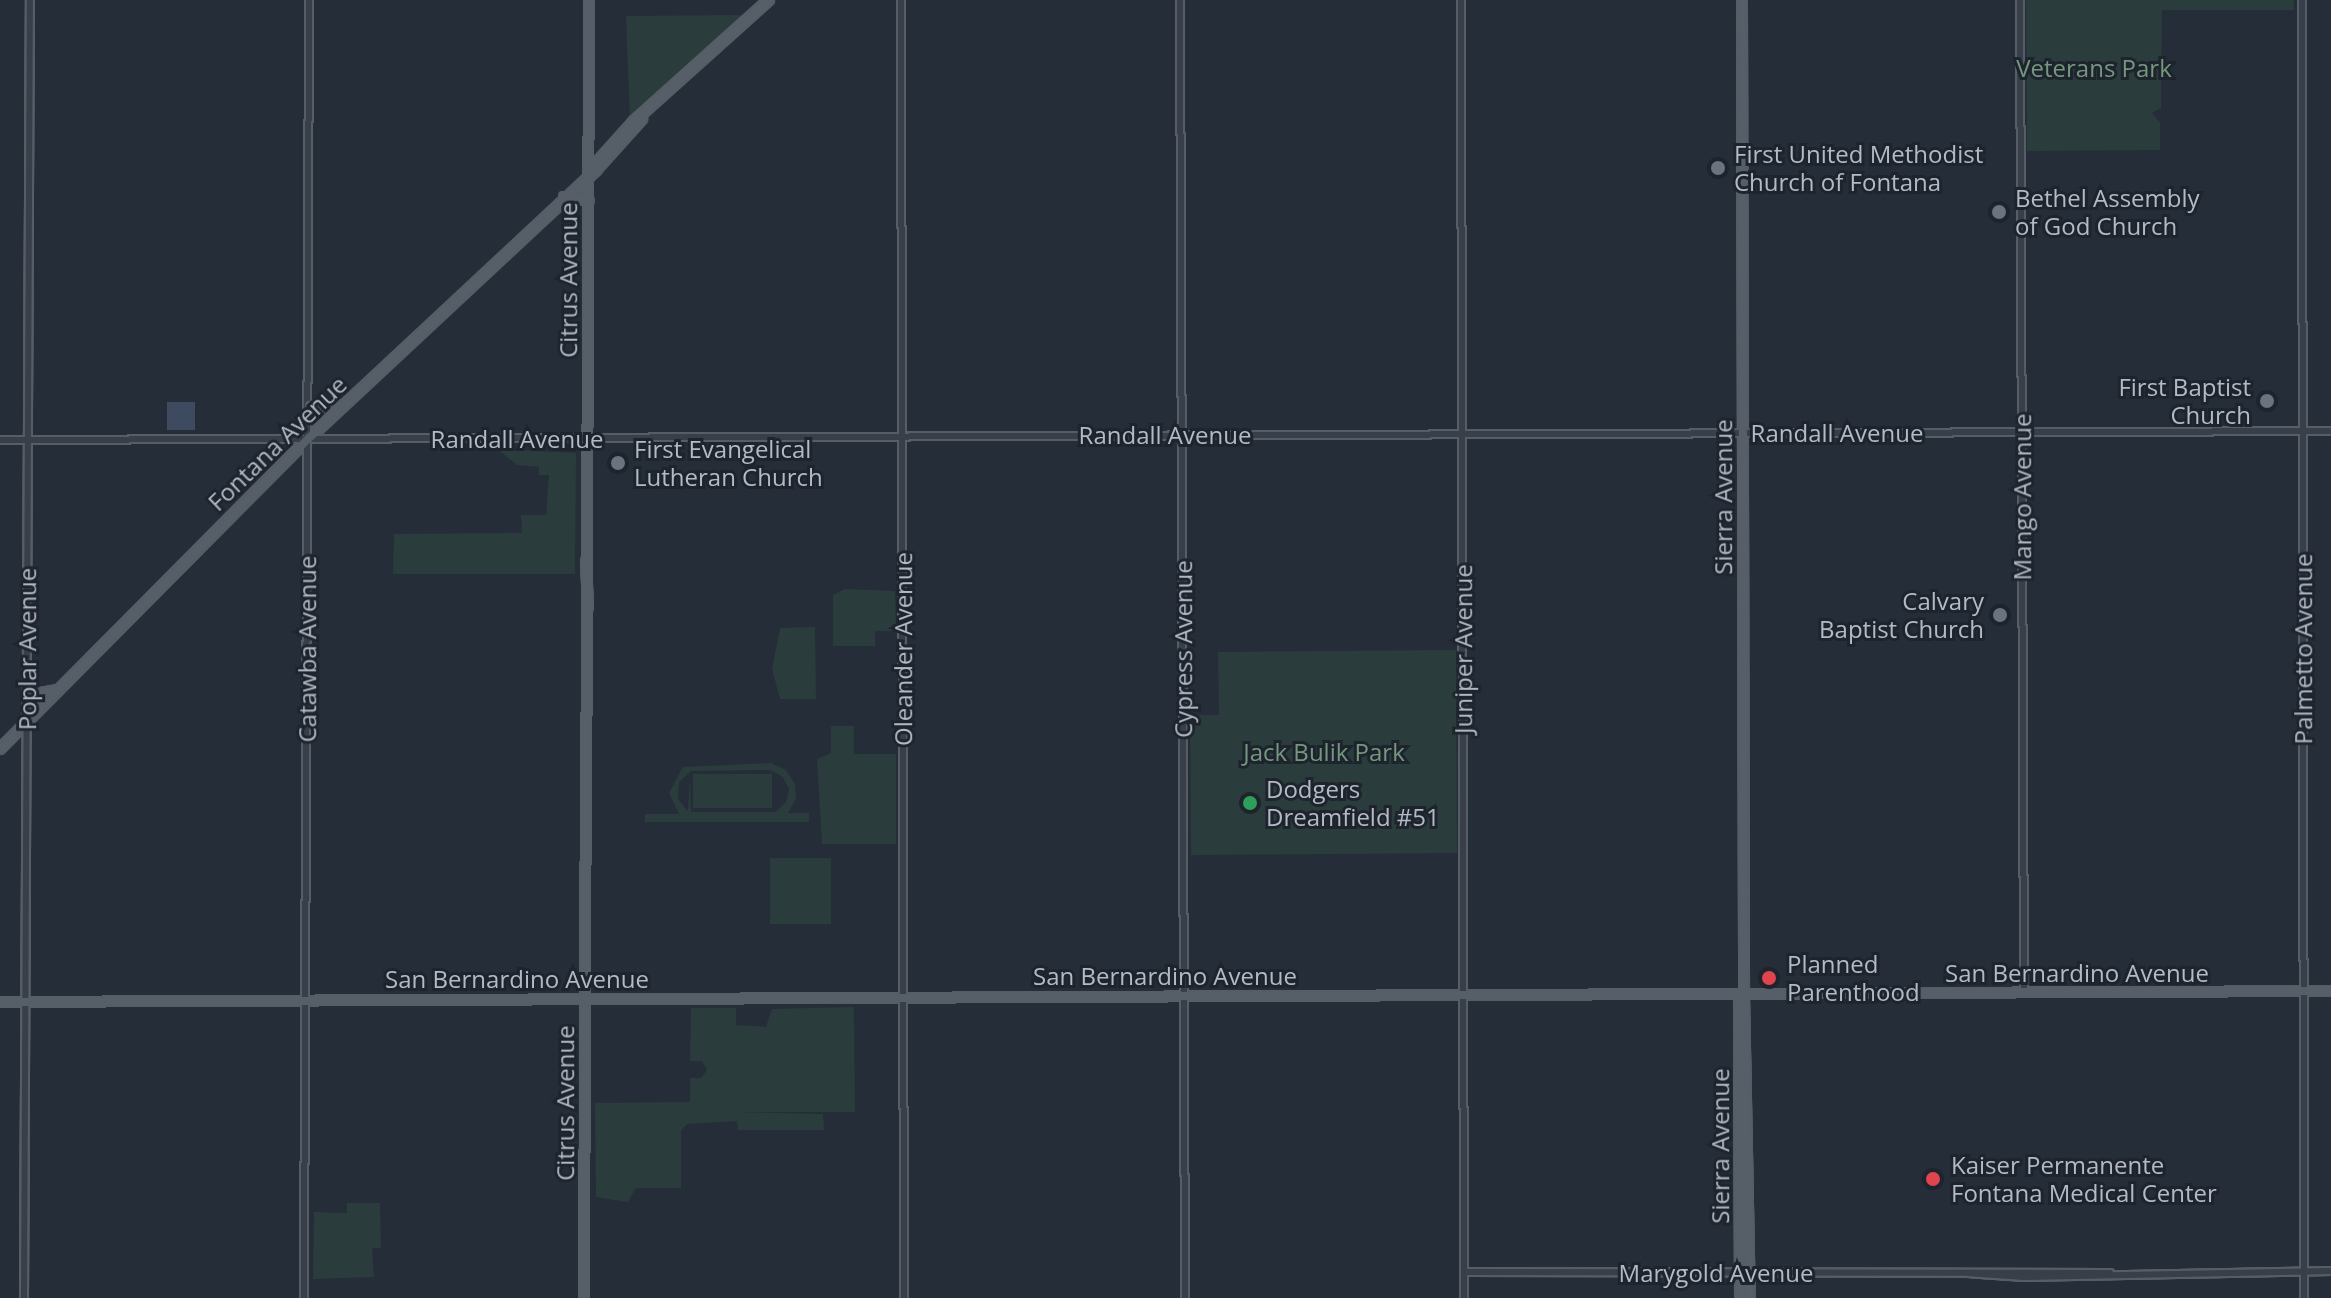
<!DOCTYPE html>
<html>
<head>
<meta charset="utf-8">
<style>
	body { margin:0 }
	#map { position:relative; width:2331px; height:1298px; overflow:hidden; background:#252d38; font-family:"Open Sans",sans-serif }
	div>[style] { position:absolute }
	.green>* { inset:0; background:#2b3c3d; transform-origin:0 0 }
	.water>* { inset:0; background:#3d4a5f; transform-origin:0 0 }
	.roads { filter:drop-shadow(2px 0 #565d66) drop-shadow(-2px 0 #565d66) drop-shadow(0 2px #565d66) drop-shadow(0 -2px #565d66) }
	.minor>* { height:6px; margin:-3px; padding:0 3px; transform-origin:3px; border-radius:3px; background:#383f49 }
	.major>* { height:8px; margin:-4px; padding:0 4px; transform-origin:4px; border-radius:4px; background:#565e68 }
	.dots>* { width:22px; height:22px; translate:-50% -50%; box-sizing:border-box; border:4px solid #1e242d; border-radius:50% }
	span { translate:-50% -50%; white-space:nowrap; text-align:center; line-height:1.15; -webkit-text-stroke:6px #1e242d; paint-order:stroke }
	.park-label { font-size:24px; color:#74977e }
	.poi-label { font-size:24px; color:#b4bac4 }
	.left { translate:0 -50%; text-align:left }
	.right { translate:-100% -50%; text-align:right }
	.street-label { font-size:24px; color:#b4bac4 }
</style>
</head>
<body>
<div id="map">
	<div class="green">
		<div style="clip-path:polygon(2026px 0,2294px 0,2294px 10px,2162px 10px,2161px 108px,2152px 113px,2160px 123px,2160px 150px,2027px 151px)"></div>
		<div style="clip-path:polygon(742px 15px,637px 119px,630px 121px,626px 16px)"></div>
		<div style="clip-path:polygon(497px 449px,576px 453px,575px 574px,393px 574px,394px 534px,522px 533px,521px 515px,546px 515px,549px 475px,539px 475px,539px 467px,517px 465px)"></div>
		<div style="clip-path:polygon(845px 589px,895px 591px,896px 631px,875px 631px,875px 646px,833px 646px,833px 595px)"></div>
		<div style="clip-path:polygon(815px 627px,816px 699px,780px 699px,772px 669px,780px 628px)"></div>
		<div style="clip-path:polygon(1456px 650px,1457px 853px,1191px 855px,1190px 715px,1219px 715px,1218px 652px)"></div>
		<div style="clip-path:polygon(831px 726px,854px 726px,854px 754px,896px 754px,896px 844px,822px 844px,817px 759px,831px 753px)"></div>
		<div style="clip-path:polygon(evenodd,771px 763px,786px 770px,795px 784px,796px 799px,788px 813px,809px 813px,809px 822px,645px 822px,645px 814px,679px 814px,669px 793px,683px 767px,771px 763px,770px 770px,783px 777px,789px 789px,786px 802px,775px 812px,691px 812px,690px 774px,688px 811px,678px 799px,679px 782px,691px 771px,770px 770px)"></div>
		<div style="left:693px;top:774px;width:79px;height:34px"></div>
		<div style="left:770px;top:858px;width:61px;height:66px"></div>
		<div style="clip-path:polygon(854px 1007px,855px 1112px,737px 1112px,823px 1114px,824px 1130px,738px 1130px,737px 1121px,687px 1124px,681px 1131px,681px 1188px,636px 1188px,628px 1202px,596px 1197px,595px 1103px,690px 1102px,690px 1078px,701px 1078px,707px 1070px,702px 1061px,690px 1061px,691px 1008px,736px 1008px,736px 1025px,766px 1027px,772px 1009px)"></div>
		<div style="clip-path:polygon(347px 1203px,380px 1203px,381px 1248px,372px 1248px,374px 1277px,313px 1279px,314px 1212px,347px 1213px)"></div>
	</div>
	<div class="water">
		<div style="left:167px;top:402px;width:28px;height:28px"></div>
	</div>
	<div class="roads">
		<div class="minor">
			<div style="left:901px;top:0;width:1298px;rotate:89.87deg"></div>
			<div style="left:1180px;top:0;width:1298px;rotate:89.78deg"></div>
			<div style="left:1461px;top:0;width:1298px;rotate:89.87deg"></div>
			<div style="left:2020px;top:0;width:993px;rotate:89.77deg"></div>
			<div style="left:2302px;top:0;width:1298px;rotate:89.91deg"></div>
			<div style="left:0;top:440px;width:2331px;rotate:-0.22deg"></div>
			<div style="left:1464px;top:1272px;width:646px;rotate:0.09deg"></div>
			<div style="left:1968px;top:1273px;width:56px;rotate:4.1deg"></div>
			<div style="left:2024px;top:1277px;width:307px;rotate:-1.1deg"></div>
			<div style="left:24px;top:1298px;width:1298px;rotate:-89.74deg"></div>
			<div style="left:304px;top:1298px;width:1298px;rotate:-89.78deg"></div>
		</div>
		<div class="major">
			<div style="left:1742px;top:0;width:994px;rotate:89.88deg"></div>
			<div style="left:1744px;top:994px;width:304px;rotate:88.9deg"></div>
			<div style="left:591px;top:169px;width:64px;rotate:-48.1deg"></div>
			<div style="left:634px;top:121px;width:181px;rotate:-41.9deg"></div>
			<div style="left:564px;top:197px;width:25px;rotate:9deg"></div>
			<div style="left:309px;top:405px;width:14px;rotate:25deg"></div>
			<div style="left:322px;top:411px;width:21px;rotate:-17deg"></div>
			<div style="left:586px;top:561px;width:46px;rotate:87.5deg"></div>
			<div style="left:28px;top:690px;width:8px;rotate:30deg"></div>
			<div style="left:35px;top:694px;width:23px;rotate:-10deg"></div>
			<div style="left:0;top:749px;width:438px;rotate:-45.2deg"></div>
			<div style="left:309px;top:438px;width:393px;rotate:-43deg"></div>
			<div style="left:596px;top:170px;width:69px;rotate:-48deg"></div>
			<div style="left:586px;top:861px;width:861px;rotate:-89.8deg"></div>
			<div style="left:0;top:1002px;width:2331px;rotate:-0.27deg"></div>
			<div style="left:584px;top:1298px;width:577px;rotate:-89.8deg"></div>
			<div style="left:1740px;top:1298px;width:294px;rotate:-90.2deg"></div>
			<div style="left:1739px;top:1004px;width:11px;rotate:-63deg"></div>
		</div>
	</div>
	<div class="dots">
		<div style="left:1718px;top:168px;background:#6b7280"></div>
		<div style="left:1999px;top:212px;background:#6b7280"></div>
		<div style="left:2267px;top:401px;background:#6b7280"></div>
		<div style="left:618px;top:463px;background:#6b7280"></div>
		<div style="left:2000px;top:615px;background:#6b7280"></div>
		<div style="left:1250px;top:803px;background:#2e9e5b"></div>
		<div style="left:1769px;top:978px;background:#e0444e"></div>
		<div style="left:1933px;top:1179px;background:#e0444e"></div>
	</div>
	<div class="park-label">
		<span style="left:2094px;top:68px">Veterans Park</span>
		<span style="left:1324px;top:752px">Jack Bulik Park</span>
	</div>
	<div class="poi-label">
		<span class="left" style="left:1734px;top:168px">First United Methodist<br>Church of Fontana</span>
		<span class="left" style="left:2015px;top:212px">Bethel Assembly<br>of God Church</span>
		<span class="right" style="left:2251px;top:401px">First Baptist<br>Church</span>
		<span class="left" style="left:634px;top:463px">First Evangelical<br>Lutheran Church</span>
		<span class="right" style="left:1984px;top:615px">Calvary<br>Baptist Church</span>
		<span class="left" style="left:1266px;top:803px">Dodgers<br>Dreamfield #51</span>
		<span class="left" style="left:1787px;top:978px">Planned<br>Parenthood</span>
		<span class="left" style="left:1951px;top:1179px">Kaiser Permanente<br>Fontana Medical Center</span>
	</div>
	<div class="street-label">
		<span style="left:568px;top:280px;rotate:-90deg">Citrus Avenue</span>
		<span style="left:1837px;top:433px">Randall Avenue</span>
		<span style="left:1165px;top:435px">Randall Avenue</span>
		<span style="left:517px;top:439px">Randall Avenue</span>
		<span style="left:277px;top:443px;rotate:-44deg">Fontana Avenue</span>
		<span style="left:1723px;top:497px;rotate:-90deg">Sierra Avenue</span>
		<span style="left:2022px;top:497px;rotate:-90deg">Mango Avenue</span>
		<span style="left:27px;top:649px;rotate:-90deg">Poplar Avenue</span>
		<span style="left:307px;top:649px;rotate:-90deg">Catawba Avenue</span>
		<span style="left:903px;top:649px;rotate:-90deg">Oleander Avenue</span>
		<span style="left:1183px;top:649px;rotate:-90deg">Cypress Avenue</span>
		<span style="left:1463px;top:649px;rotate:-90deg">Juniper Avenue</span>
		<span style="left:2303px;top:649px;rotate:-90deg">Palmetto Avenue</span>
		<span style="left:2077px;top:973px">San Bernardino Avenue</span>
		<span style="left:1165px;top:976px">San Bernardino Avenue</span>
		<span style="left:517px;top:979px">San Bernardino Avenue</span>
		<span style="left:565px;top:1103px;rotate:-90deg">Citrus Avenue</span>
		<span style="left:1720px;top:1146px;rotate:-90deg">Sierra Avenue</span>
		<span style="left:1716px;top:1273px">Marygold Avenue</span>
	</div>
</div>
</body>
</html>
